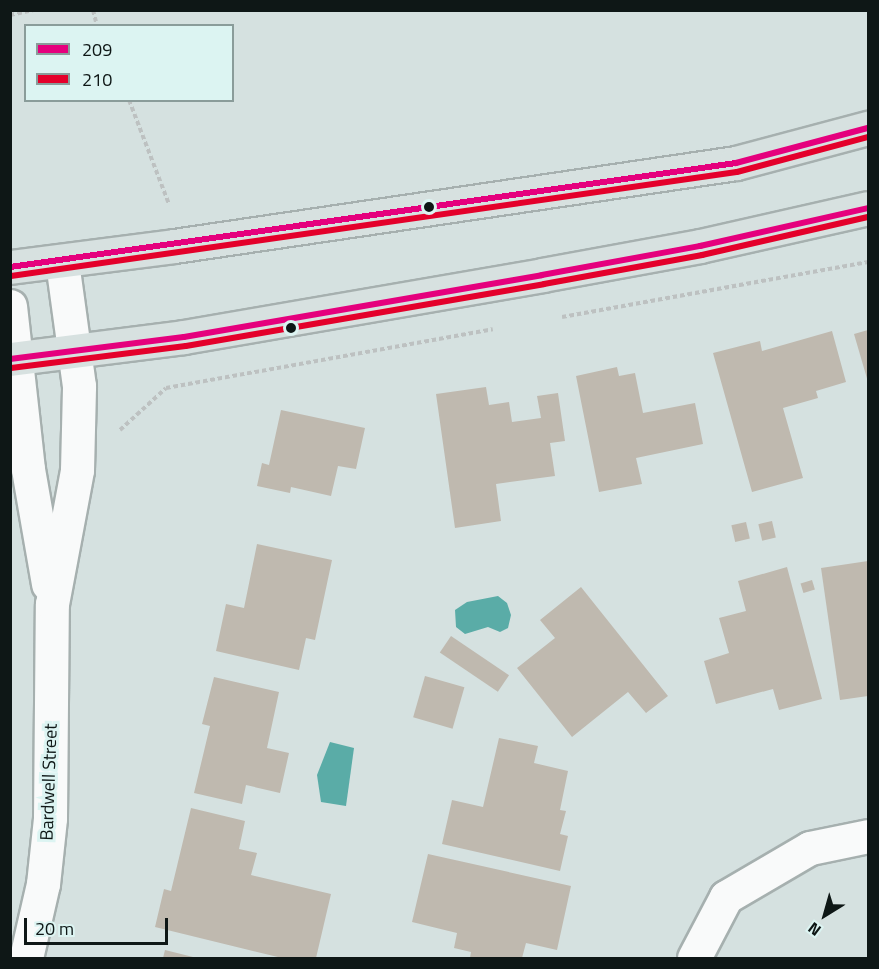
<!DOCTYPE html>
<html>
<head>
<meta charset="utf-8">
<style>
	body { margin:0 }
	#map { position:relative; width:879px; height:969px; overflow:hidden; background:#d5e1e0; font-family:"Titillium Web",sans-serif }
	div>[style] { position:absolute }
	.water>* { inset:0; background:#5aaca7 }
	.building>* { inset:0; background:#bfb9af; transform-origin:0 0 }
	.path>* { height:4px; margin-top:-2px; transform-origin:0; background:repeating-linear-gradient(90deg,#bdc1c1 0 4.5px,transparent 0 7.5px) }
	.roads { filter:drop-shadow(2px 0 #a6b0af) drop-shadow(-2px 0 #a6b0af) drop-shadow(0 2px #a6b0af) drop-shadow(0 -2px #a6b0af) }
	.minor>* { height:33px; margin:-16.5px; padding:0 16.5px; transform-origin:16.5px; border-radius:16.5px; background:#f9fafa }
	.tertiary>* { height:33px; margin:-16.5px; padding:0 16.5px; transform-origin:16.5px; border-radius:16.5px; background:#f9fafa }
	.primary>* { height:33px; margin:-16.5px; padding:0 16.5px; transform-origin:16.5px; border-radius:16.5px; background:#d7e1e0 }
	.bus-1>* { height:6px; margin:-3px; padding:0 3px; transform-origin:3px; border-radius:3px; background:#e5007d }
	.bus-2>* { height:6px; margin:-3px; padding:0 3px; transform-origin:3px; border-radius:3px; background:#e4002b }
	.dots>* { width:16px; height:16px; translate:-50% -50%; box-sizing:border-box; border:3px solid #dcf4f2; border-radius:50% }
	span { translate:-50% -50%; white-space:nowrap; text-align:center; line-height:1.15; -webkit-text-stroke:6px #dcf4f2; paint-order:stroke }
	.street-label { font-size:18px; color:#0e1716 }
	.frame { position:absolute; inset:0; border:12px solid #0e1716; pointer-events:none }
	.legend { position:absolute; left:24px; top:24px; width:210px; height:78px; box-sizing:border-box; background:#dcf4f2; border:2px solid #8a9c9a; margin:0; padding:8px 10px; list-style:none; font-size:18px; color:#0e1716 }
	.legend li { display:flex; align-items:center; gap:12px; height:30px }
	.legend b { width:30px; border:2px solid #8a9c9a }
	.north { position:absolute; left:795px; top:885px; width:60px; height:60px; -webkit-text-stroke:4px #dcf4f2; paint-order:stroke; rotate:217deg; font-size:16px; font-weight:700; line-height:24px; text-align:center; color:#0e1716 }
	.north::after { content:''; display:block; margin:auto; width:21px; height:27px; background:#0e1716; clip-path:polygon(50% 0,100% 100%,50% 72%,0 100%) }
	.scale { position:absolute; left:24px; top:918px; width:144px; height:27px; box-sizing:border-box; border:3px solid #0e1716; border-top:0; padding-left:8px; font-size:18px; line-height:21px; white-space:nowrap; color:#0e1716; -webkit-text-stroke:4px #dcf4f2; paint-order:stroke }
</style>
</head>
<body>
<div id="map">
	<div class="water">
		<div style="clip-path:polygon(498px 596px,507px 603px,511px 615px,508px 628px,500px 632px,488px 627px,465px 634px,456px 627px,455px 610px,467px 602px)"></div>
		<div style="clip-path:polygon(330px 742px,354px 748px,346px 806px,321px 802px,317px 775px)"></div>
	</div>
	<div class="building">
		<div style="clip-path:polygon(868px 330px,868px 382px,854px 334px)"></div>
		<div style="clip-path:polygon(832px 331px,846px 382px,816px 391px,818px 398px,783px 408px,803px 478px,752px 492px,713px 353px,760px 341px,762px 351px)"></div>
		<div style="clip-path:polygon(617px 367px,619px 376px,635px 373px,643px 413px,695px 403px,703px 444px,636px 458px,642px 484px,599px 492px,576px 376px)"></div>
		<div style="clip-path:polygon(486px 387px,489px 405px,509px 402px,512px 422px,541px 418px,537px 396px,558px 393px,565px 441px,550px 443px,555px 476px,496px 484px,501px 521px,455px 528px,436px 394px)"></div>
		<div style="clip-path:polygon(281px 410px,365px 428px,356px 469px,338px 466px,331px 496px,291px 487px,290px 493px,257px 486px,262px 463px,269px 465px)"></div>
		<div style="left:772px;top:521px;width:17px;height:14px;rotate:77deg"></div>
		<div style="left:746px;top:522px;width:17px;height:15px;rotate:77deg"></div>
		<div style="clip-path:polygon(257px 544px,332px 560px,315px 640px,306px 638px,299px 670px,216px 651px,226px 604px,244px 608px)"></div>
		<div style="clip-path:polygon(868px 561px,868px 696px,840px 700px,821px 568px)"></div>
		<div style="clip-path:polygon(787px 567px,822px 699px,779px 710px,773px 689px,716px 704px,704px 661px,729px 653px,719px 618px,746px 611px,738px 581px)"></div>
		<div style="left:812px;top:580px;width:10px;height:12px;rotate:73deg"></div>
		<div style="clip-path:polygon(581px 587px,668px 696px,646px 713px,628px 692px,572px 737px,517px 668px,555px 638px,540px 620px)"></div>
		<div style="left:451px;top:636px;width:70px;height:20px;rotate:34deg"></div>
		<div style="left:425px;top:676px;width:41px;height:43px;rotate:16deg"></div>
		<div style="clip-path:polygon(214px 677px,279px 692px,267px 748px,289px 753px,280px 793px,246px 785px,242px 804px,194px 793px,210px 726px,202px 724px)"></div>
		<div style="clip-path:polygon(499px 738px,538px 746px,534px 763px,568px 771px,560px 810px,566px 811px,560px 834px,568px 836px,560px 871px,442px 844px,452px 800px,483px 807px)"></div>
		<div style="clip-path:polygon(191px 808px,245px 821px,239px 849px,257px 853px,251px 875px,331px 894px,316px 958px,282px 958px,155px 927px,164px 889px,171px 891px)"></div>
		<div style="clip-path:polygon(428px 854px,571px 886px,557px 950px,526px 943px,522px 958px,470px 958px,471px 952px,454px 948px,457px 933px,412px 922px)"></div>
		<div style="clip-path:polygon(165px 950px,197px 958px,163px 958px)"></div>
	</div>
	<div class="path">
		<div style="left:93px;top:10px;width:16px;rotate:76deg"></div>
		<div style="left:10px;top:15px;width:24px;rotate:-12deg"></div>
		<div style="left:129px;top:100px;width:111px;rotate:69deg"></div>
		<div style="left:562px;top:317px;width:311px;rotate:-10.2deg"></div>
		<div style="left:120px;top:430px;width:62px;rotate:-42.4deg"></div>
		<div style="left:166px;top:388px;width:332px;rotate:-10.2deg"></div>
	</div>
	<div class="roads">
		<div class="minor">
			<div style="left:694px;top:958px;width:69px;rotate:-62.3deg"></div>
			<div style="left:726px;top:897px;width:97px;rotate:-30.3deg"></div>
			<div style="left:810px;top:848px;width:59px;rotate:-11.7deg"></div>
		</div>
		<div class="tertiary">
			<div style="left:10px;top:306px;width:164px;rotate:83.7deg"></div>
			<div style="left:28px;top:469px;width:117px;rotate:80.1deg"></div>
			<div style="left:26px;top:958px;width:76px;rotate:-77.1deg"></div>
			<div style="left:43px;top:884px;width:66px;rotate:-83.9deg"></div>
			<div style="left:50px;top:818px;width:214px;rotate:-89.5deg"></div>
			<div style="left:52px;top:604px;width:136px;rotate:-79.4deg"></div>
			<div style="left:77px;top:470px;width:84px;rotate:-88.6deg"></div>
			<div style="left:79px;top:386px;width:125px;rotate:-97.8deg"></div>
		</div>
		<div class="primary">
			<div style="left:10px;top:267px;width:165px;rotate:-7.3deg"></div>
			<div style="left:174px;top:246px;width:568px;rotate:-8.4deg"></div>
			<div style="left:736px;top:163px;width:137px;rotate:-14.9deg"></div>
			<div style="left:10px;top:359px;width:175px;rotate:-7.2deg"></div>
			<div style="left:184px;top:337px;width:363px;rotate:-9.8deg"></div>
			<div style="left:542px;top:275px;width:161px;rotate:-10.4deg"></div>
			<div style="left:700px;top:246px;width:172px;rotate:-12.7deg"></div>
		</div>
	</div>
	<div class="bus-1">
		<div style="left:10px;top:267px;width:733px;rotate:-8.15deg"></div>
		<div style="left:736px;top:163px;width:137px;rotate:-14.9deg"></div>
		<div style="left:10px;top:359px;width:175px;rotate:-7.2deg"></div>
		<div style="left:184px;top:337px;width:363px;rotate:-9.8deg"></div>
		<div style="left:542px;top:275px;width:161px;rotate:-10.4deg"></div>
		<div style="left:700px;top:246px;width:172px;rotate:-12.7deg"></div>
	</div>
	<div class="bus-2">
		<div style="left:11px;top:276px;width:733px;rotate:-8.15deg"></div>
		<div style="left:737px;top:172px;width:136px;rotate:-15deg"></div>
		<div style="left:11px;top:368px;width:176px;rotate:-7.2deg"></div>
		<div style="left:186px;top:346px;width:363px;rotate:-9.8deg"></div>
		<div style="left:544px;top:284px;width:161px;rotate:-10.4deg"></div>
		<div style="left:702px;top:255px;width:170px;rotate:-12.9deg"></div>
	</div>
	<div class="dots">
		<div style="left:429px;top:207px;background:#0e1716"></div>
		<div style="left:291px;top:328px;background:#0e1716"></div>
	</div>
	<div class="street-label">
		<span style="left:49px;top:782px;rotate:-88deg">Bardwell Street</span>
	</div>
	<div class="frame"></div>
	<ul class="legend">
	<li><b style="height:8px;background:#e5007d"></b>209</li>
	<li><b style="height:8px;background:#e4002b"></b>210</li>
	</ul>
	<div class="north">N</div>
	<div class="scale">20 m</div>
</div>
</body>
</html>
